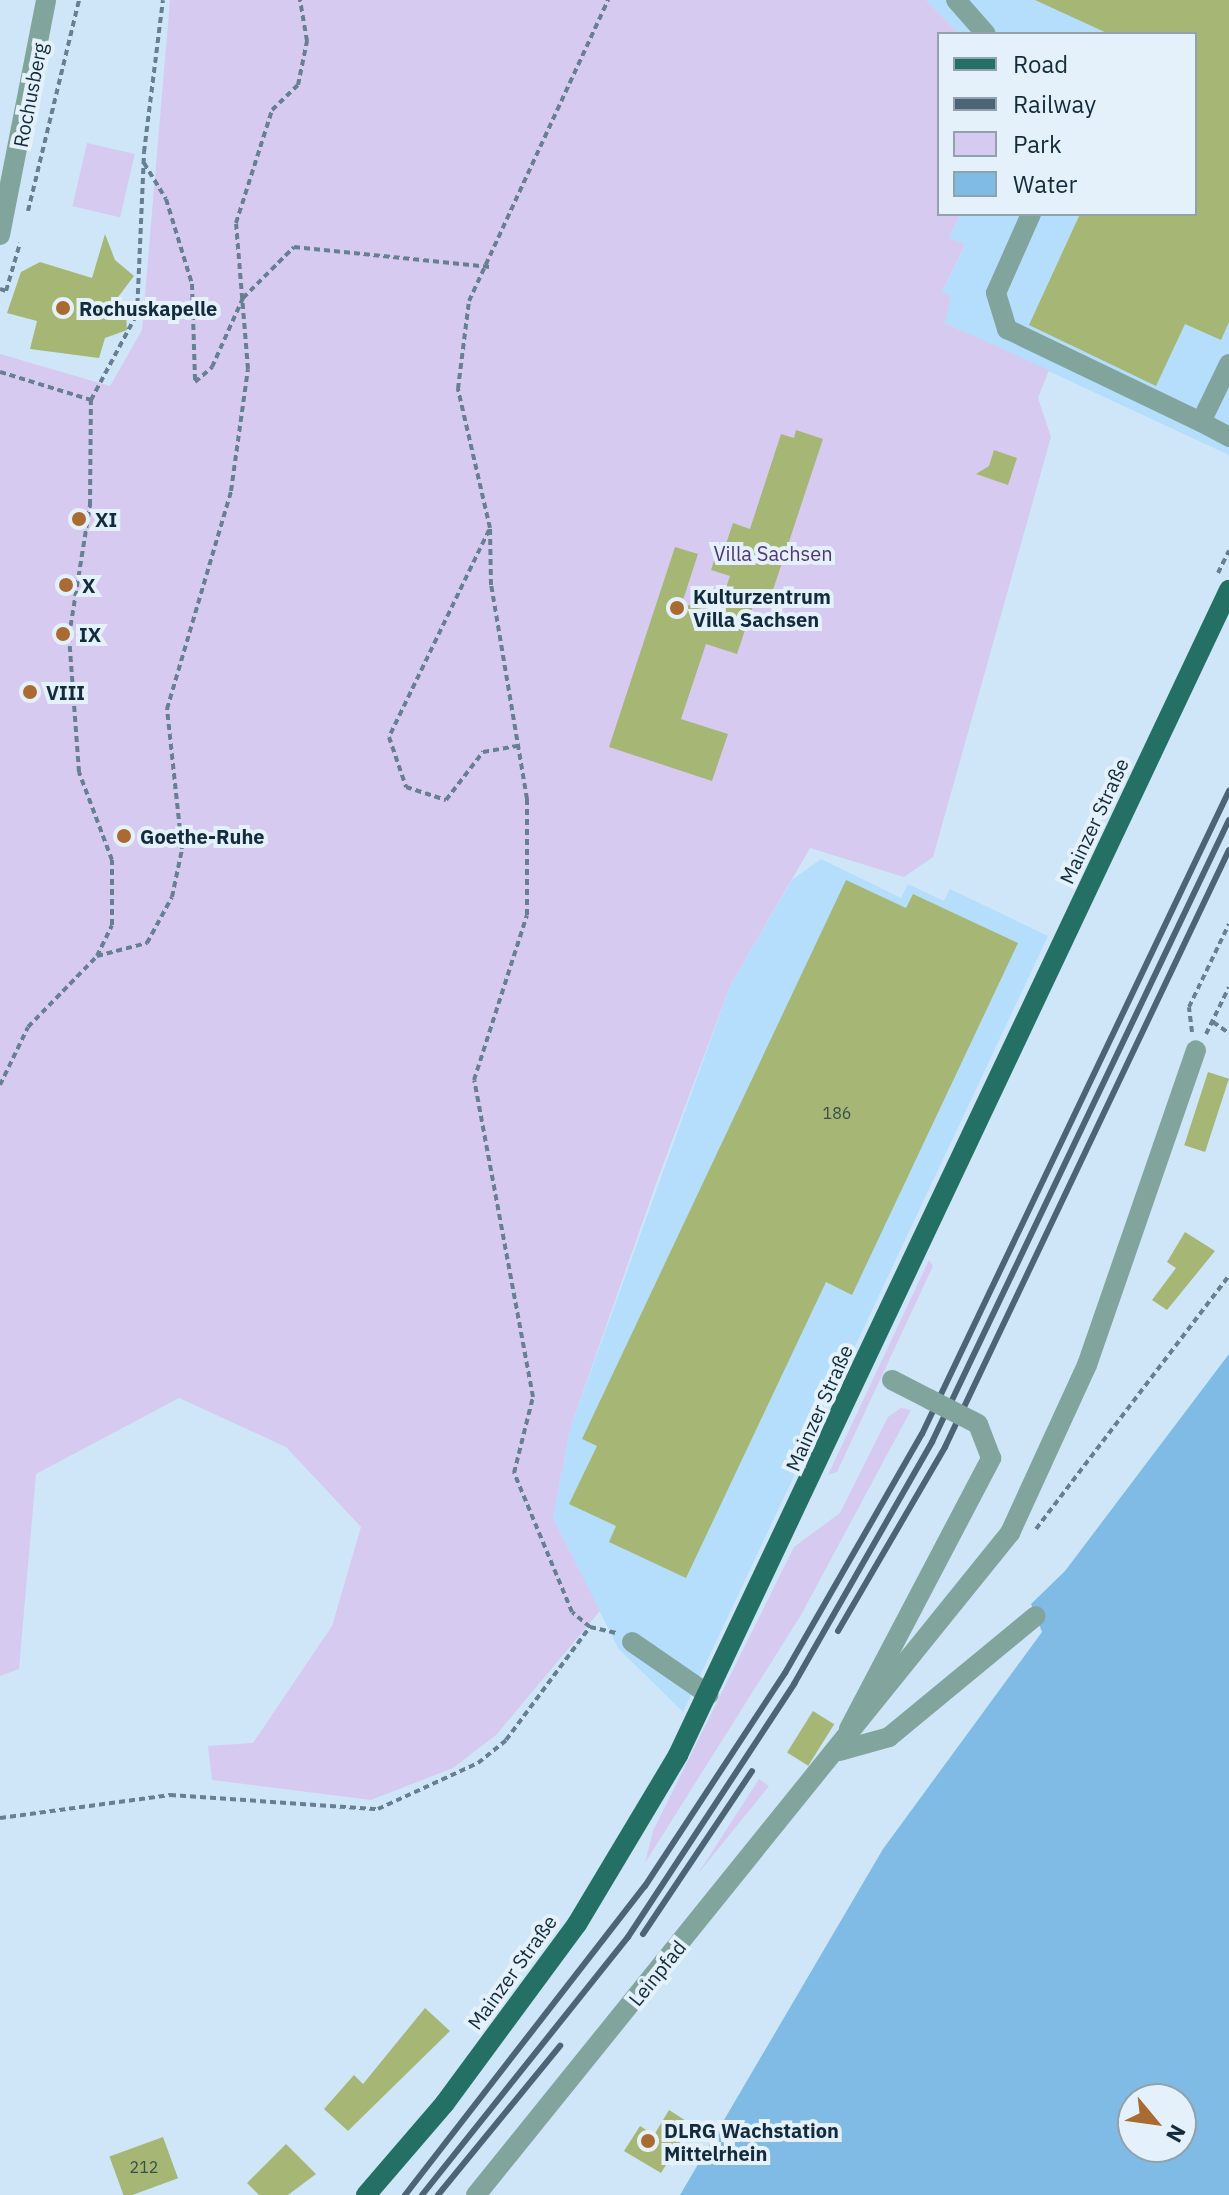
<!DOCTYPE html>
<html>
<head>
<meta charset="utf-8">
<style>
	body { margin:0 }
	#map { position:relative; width:1229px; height:2195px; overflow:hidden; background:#cee6f8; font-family:"IBM Plex Sans",sans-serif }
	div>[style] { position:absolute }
	.built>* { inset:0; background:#b5ddfc }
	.green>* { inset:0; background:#d7caf1; transform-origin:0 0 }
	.water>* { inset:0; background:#80bbe5 }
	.building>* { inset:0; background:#a6b775; transform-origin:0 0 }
	.path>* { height:4px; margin-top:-2px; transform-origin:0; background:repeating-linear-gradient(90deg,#678091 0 6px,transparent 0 10px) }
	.minor>* { height:20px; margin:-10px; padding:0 10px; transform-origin:10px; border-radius:10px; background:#81a59d }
	.major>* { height:20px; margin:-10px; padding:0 10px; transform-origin:10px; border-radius:10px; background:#247064 }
	.rail>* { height:6px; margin:-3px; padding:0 3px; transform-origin:3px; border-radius:3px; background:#4b6576 }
	.minor-bridge>* { height:20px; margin:-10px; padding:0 10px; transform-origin:10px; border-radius:10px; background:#81a59d }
	.dots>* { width:22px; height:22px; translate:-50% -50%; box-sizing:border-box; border:4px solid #e5f1fa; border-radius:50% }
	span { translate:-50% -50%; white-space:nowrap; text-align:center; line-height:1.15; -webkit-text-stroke:8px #e5f1fa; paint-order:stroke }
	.number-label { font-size:16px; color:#374f4b }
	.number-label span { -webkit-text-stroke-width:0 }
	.street-label { font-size:20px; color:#122c3d }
	.poi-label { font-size:20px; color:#122c3d; font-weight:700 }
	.left { translate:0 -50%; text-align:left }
	.park-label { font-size:20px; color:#52357b }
	.legend { position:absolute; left:937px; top:32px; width:260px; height:184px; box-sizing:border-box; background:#e5f1fa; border:2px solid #91a2ae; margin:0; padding:10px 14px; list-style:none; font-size:24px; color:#122c3d }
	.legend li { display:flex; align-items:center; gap:16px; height:40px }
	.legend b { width:40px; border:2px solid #91a2ae }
	.north { position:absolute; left:1117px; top:2083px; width:80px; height:80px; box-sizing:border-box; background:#e5f1fa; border:2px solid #91a2ae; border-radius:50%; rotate:119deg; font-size:22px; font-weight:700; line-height:32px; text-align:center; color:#122c3d }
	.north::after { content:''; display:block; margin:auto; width:28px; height:36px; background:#aa6b32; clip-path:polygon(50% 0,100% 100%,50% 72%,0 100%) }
</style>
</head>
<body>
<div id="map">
	<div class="built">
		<div style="clip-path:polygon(926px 0,1229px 0,1229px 455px,945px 323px,950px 296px,942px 292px,965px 246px,949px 238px,960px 214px,1195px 214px,1195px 34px,959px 34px)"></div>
		<div style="clip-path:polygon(821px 859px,901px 898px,908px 884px,944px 901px,950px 889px,1048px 936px,683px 1712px,618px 1648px,553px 1518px,570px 1429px,731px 984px,792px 880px)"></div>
	</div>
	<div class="green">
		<div style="clip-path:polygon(170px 0,926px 0,959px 34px,939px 34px,939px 214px,960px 214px,949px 238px,965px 245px,942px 292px,951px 296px,945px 323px,1049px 370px,1038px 398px,1051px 437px,933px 857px,904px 877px,810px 848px,731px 984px,657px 1181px,570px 1429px,553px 1518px,600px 1611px,496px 1735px,453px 1768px,371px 1800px,212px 1780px,208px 1746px,253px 1743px,332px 1626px,361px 1527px,286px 1447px,179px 1398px,36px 1474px,19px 1669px,0 1676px,0 354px,110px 386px,142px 330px)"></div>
		<div style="left:87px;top:143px;width:49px;height:65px;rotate:13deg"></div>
		<div style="clip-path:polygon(929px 1260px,933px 1266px,837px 1472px,828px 1475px)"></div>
		<div style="clip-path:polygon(901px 1408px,911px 1410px,801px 1615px,645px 1863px,653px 1831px,794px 1547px,840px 1513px,888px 1417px)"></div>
		<div style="clip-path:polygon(759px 1779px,769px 1786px,697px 1875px)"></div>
	</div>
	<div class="water">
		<div style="clip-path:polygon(evenodd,1229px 1354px,1229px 2195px,680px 2195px,883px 1849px,1042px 1632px,1031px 1604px,1065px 1571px,1229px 1354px,1133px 2099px,1181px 2099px,1181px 2147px,1133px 2147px,1133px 2099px)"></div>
	</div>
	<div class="building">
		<div style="clip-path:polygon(1035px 0,1229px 0,1229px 322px,1221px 340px,1185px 324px,1156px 386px,1029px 325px,1080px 214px,1195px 214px,1195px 34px,1109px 34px)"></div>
		<div style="clip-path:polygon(105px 234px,115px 260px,134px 276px,109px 309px,126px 314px,127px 330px,105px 338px,99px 358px,30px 349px,37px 321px,7px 313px,21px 272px,40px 262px,92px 278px)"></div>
		<div style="clip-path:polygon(796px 430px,823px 439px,771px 596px,758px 591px,737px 654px,706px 644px,681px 719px,728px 734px,712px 781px,609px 747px,675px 547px,698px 554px,682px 603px,717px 614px,730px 576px,711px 570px,719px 545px,725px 547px,733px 523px,750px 529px,781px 434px,794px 438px)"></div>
		<div style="clip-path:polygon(994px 450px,1017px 458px,1008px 485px,976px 474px,989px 466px)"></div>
		<div style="clip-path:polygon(846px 880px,906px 908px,913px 894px,1018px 943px,852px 1295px,826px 1282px,686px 1578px,609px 1542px,616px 1526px,569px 1504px,597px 1446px,582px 1439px)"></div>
		<div style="left:1208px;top:1072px;width:22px;height:77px;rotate:18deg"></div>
		<div style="clip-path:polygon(1185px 1232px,1215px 1251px,1167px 1310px,1152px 1300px,1176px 1268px,1167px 1262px)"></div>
		<div style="left:813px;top:1711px;width:25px;height:49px;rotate:32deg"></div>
		<div style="clip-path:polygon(425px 2008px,450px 2031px,348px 2131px,324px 2109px,354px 2075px,363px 2084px)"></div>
		<div style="clip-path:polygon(669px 2110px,691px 2124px,661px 2173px,624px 2151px,640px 2126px,654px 2135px)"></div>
		<div style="left:163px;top:2137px;width:44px;height:57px;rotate:70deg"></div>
		<div style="clip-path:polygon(286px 2144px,316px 2174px,288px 2195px,259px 2195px,247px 2183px)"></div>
	</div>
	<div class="path">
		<div style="left:144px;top:163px;width:42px;rotate:58.6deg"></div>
		<div style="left:166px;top:199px;width:89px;rotate:73deg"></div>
		<div style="left:192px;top:284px;width:98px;rotate:88.2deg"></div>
		<div style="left:195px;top:382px;width:23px;rotate:-41deg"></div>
		<div style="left:212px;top:367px;width:76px;rotate:-65.8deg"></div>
		<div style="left:243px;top:298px;width:72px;rotate:-45deg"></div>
		<div style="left:294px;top:247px;width:197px;rotate:5.8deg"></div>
		<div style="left:28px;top:211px;width:217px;rotate:-76.4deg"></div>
		<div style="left:0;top:289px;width:6px;rotate:18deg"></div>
		<div style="left:6px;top:291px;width:50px;rotate:-73.7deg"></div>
		<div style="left:0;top:372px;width:95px;rotate:17.1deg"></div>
		<div style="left:489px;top:530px;width:230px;rotate:115.8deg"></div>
		<div style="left:389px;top:737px;width:53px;rotate:71.2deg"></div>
		<div style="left:406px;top:787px;width:42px;rotate:18deg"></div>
		<div style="left:446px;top:800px;width:61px;rotate:-52.4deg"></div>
		<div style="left:483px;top:752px;width:39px;rotate:-10deg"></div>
		<div style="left:1218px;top:573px;width:25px;rotate:-64deg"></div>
		<div style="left:97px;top:956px;width:52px;rotate:-14.6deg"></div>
		<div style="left:147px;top:943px;width:52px;rotate:-61.5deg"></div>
		<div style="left:172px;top:897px;width:49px;rotate:-78.2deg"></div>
		<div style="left:182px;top:849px;width:141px;rotate:-96.1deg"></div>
		<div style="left:167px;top:709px;width:227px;rotate:-73.6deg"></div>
		<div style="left:231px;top:491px;width:123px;rotate:-82.1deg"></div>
		<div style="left:248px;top:369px;width:146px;rotate:-94.7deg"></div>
		<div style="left:236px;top:223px;width:119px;rotate:-72.3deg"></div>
		<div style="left:272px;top:110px;width:36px;rotate:-44deg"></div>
		<div style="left:298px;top:85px;width:45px;rotate:-78.4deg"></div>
		<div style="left:307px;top:41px;width:42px;rotate:-99.7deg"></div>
		<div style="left:1213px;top:1022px;width:19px;rotate:35deg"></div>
		<div style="left:1192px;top:1032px;width:25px;rotate:-97deg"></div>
		<div style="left:1189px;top:1007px;width:92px;rotate:-64.3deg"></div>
		<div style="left:1206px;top:1034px;width:52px;rotate:-63.9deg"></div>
		<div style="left:0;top:1085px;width:64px;rotate:-64.2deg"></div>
		<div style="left:28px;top:1027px;width:99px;rotate:-45.8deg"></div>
		<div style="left:97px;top:956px;width:34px;rotate:-64deg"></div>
		<div style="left:112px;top:925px;width:65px;rotate:-90deg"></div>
		<div style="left:112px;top:860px;width:94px;rotate:-110.6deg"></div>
		<div style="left:79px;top:772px;width:136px;rotate:-94.2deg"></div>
		<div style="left:69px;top:636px;width:133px;rotate:-80.9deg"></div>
		<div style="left:90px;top:505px;width:105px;rotate:-89.5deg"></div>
		<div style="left:91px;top:400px;width:98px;rotate:-61.9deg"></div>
		<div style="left:137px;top:314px;width:162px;rotate:-87.5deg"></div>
		<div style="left:144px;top:152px;width:153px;rotate:-82.9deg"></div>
		<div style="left:1036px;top:1529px;width:318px;rotate:-52.7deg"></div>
		<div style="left:590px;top:1627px;width:23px;rotate:-140deg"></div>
		<div style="left:572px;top:1612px;width:151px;rotate:-112.6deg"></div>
		<div style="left:514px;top:1473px;width:78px;rotate:-76deg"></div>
		<div style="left:533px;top:1397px;width:322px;rotate:-100.5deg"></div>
		<div style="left:474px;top:1080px;width:173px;rotate:-72.2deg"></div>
		<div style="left:527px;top:915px;width:116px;rotate:-90deg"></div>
		<div style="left:527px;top:799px;width:217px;rotate:-99.5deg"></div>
		<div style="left:491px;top:585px;width:57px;rotate:-91deg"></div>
		<div style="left:490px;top:528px;width:143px;rotate:-103deg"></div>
		<div style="left:458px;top:389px;width:89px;rotate:-82.9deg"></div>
		<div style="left:469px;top:301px;width:332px;rotate:-65.2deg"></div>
		<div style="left:0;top:1818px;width:172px;rotate:-7.7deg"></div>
		<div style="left:170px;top:1795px;width:208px;rotate:3.9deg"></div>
		<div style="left:378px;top:1809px;width:110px;rotate:-24.7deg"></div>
		<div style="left:478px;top:1763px;width:36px;rotate:-39deg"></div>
		<div style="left:506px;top:1740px;width:141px;rotate:-53.4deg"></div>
		<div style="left:590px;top:1627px;width:27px;rotate:13deg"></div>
	</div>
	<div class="minor">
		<div style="left:956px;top:0;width:45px;rotate:48.6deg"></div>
		<div style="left:1031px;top:214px;width:86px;rotate:113.9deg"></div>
		<div style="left:996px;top:293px;width:38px;rotate:73deg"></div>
		<div style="left:1007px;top:329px;width:215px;rotate:25.6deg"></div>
		<div style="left:0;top:235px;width:239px;rotate:-78.9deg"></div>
		<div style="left:1229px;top:364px;width:64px;rotate:115.8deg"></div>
		<div style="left:1201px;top:422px;width:32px;rotate:28deg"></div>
		<div style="left:892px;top:1380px;width:42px;rotate:27.2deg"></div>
		<div style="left:632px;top:1642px;width:93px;rotate:34.5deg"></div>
		<div style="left:849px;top:1729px;width:306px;rotate:-62.3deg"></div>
		<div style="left:991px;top:1458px;width:36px;rotate:-111deg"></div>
		<div style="left:839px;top:1751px;width:52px;rotate:-15.6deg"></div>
		<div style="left:889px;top:1737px;width:190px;rotate:-39.5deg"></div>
		<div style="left:476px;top:2195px;width:851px;rotate:-51.11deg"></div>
		<div style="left:1010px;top:1533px;width:185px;rotate:-65.4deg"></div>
		<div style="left:1087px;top:1365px;width:333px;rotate:-70.9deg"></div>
	</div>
	<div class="major">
		<div style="left:366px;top:2195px;width:121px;rotate:-49.3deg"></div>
		<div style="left:445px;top:2103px;width:222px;rotate:-53.6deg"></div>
		<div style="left:577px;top:1924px;width:197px;rotate:-59.1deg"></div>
		<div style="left:678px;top:1755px;width:1289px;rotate:-64.69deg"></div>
	</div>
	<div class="rail">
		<div style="left:838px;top:1631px;width:213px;rotate:-59.8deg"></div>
		<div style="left:945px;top:1447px;width:661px;rotate:-64.56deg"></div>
		<div style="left:643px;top:1934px;width:196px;rotate:-56.2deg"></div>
		<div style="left:405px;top:2195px;width:391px;rotate:-52.2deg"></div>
		<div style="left:645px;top:1886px;width:255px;rotate:-56.7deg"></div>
		<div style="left:785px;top:1673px;width:275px;rotate:-60.2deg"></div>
		<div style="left:922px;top:1434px;width:713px;rotate:-64.48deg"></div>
		<div style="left:422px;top:2195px;width:330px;rotate:-51.4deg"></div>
		<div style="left:628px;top:1937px;width:303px;rotate:-56.7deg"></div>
		<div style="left:794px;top:1684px;width:279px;rotate:-60.3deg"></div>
		<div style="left:932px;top:1442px;width:689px;rotate:-64.48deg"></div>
		<div style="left:438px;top:2195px;width:193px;rotate:-50.7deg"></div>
	</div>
	<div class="minor-bridge">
		<div style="left:929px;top:1399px;width:55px;rotate:27deg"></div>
	</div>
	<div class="dots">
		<div style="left:63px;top:308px;background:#aa6b32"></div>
		<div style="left:79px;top:519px;background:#aa6b32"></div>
		<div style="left:66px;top:585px;background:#aa6b32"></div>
		<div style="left:677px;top:608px;background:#aa6b32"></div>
		<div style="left:63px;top:634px;background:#aa6b32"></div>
		<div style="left:30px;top:692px;background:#aa6b32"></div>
		<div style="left:124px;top:836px;background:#aa6b32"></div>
		<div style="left:648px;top:2141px;background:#aa6b32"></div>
	</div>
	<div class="number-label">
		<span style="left:837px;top:1113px">186</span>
		<span style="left:144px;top:2167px">212</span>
	</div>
	<div class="street-label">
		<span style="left:30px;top:95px;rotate:-79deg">Rochusberg</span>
		<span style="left:1094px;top:821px;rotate:-65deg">Mainzer Straße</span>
		<span style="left:819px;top:1408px;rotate:-66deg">Mainzer Straße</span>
		<span style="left:512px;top:1972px;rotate:-54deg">Mainzer Straße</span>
		<span style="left:657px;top:1973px;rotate:-51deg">Leinpfad</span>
	</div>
	<div class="poi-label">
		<span class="left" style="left:79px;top:308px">Rochuskapelle</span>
		<span class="left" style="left:95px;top:519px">XI</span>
		<span class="left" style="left:82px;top:585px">X</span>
		<span class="left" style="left:693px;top:608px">Kulturzentrum<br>Villa Sachsen</span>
		<span class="left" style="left:79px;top:634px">IX</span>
		<span class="left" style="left:46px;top:692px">VIII</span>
		<span class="left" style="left:140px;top:836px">Goethe-Ruhe</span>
		<span class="left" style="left:664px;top:2142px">DLRG Wachstation<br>Mittelrhein</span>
	</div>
	<div class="park-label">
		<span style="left:773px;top:553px">Villa Sachsen</span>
	</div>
	<ul class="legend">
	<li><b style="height:10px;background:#247064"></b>Road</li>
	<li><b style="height:10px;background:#4b6576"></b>Railway</li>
	<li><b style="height:22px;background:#d7caf1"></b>Park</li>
	<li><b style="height:22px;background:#80bbe5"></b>Water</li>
	</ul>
	<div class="north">N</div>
</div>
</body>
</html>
